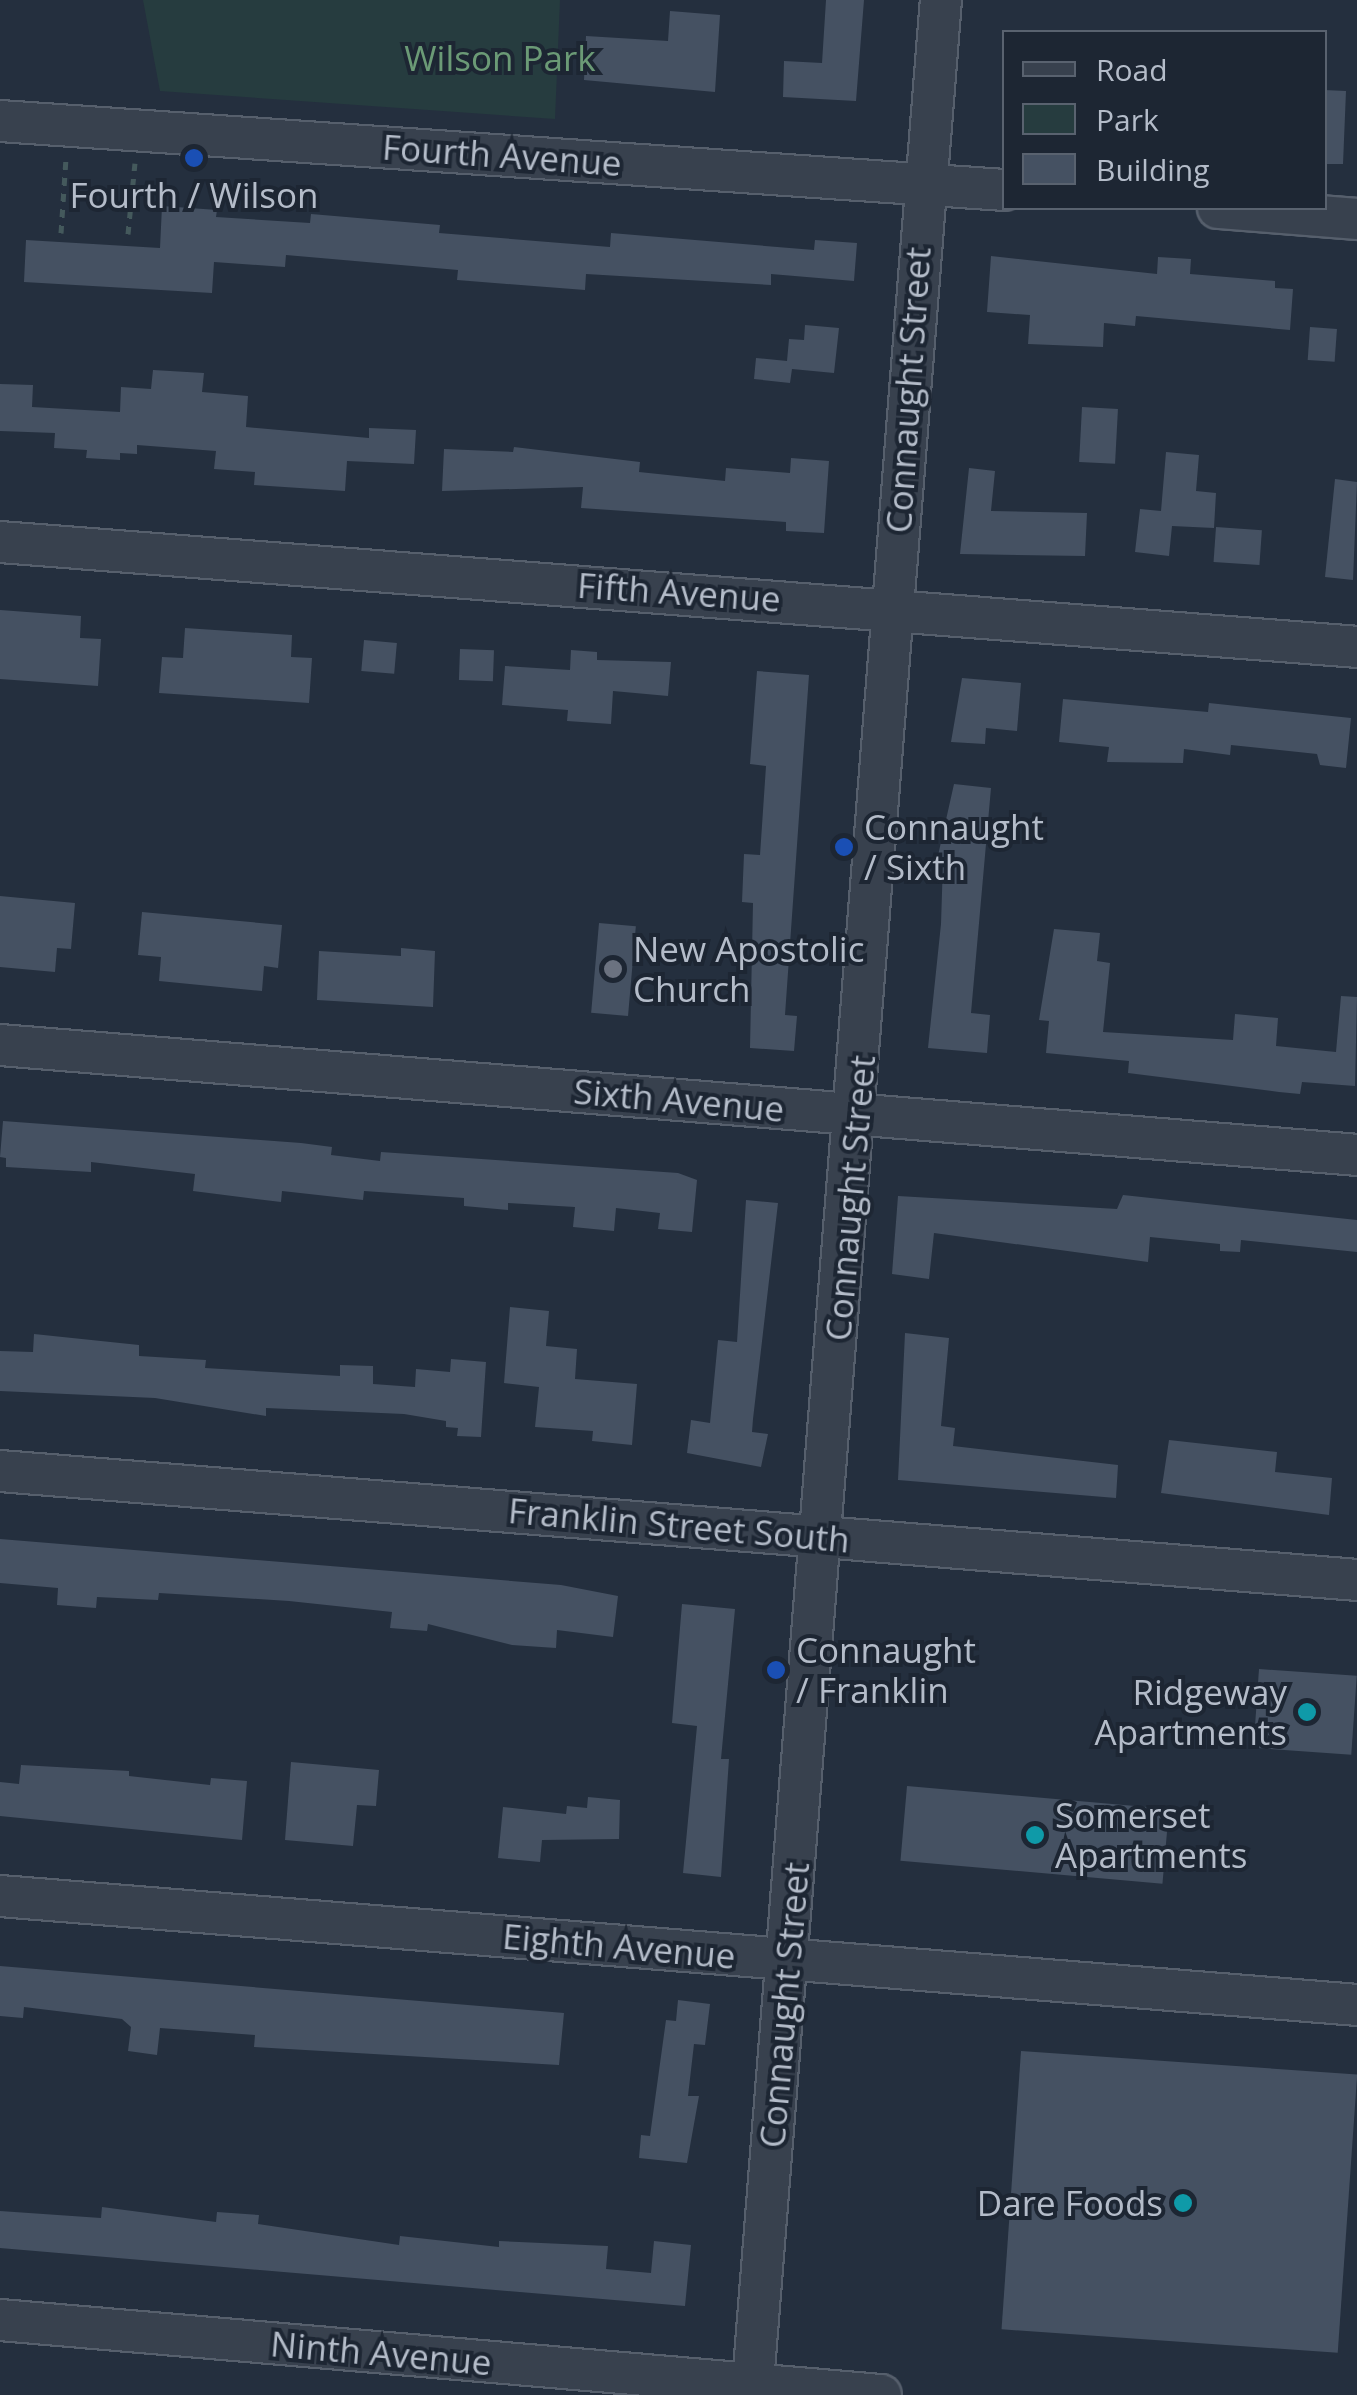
<!DOCTYPE html>
<html>
<head>
<meta charset="utf-8">
<style>
	body { margin:0 }
	#map { position:relative; width:1357px; height:2395px; overflow:hidden; background:#242f3e; font-family:"Open Sans",sans-serif }
	div>[style] { position:absolute }
	.green>* { inset:0; background:#263c3f }
	.building>* { inset:0; background:#455162; transform-origin:0 0 }
	.path>* { height:5px; margin-top:-2.5px; transform-origin:0; background:repeating-linear-gradient(90deg,#44595c 0 8px,transparent 0 16px) }
	.roads { filter:drop-shadow(2px 0 #565f6c) drop-shadow(-2px 0 #565f6c) drop-shadow(0 2px #565f6c) drop-shadow(0 -2px #565f6c) }
	.minor>* { height:40px; margin:-20px; padding:0 20px; transform-origin:20px; border-radius:20px; background:#38414e }
	.dots>* { width:28px; height:28px; translate:-50% -50%; box-sizing:border-box; border:5px solid #1d2633; border-radius:50% }
	span { translate:-50% -50%; white-space:nowrap; text-align:center; line-height:1.15; -webkit-text-stroke:8px #1d2633; paint-order:stroke }
	.park-label { font-size:35px; color:#6b9a76 }
	.street-label { font-size:35px; color:#b4bcc9 }
	.poi-label { font-size:35px; color:#b4bcc9 }
	.left { translate:0 -50%; text-align:left }
	.right { translate:-100% -50%; text-align:right }
	.legend { position:absolute; left:1002px; top:30px; width:325px; height:180px; box-sizing:border-box; background:#1d2633; border:2px solid #59626f; margin:0; padding:12px 18px; list-style:none; font-size:30px; color:#b4bcc9 }
	.legend li { display:flex; align-items:center; gap:20px; height:50px }
	.legend b { width:50px; border:2px solid #59626f }
</style>
</head>
<body>
<div id="map">
	<div class="green">
		<div style="clip-path:polygon(143px 0,560px 0,555px 119px,160px 91px)"></div>
	</div>
	<div class="building">
		<div style="clip-path:polygon(826px 0,864px 0,856px 101px,783px 97px,784px 61px,822px 63px)"></div>
		<div style="clip-path:polygon(670px 11px,720px 15px,715px 92px,584px 80px,586px 36px,668px 41px)"></div>
		<div style="clip-path:polygon(1324px 90px,1346px 91px,1343px 164px,1324px 164px)"></div>
		<div style="clip-path:polygon(162px 206px,217px 210px,216px 217px,310px 223px,311px 214px,440px 225px,439px 233px,610px 247px,611px 233px,814px 250px,815px 240px,857px 243px,854px 281px,771px 274px,771px 285px,586px 274px,585px 290px,457px 280px,458px 270px,286px 255px,285px 267px,214px 262px,212px 293px,24px 282px,26px 240px,160px 248px)"></div>
		<div style="clip-path:polygon(991px 256px,1157px 274px,1158px 257px,1191px 259px,1190px 274px,1275px 281px,1275px 288px,1293px 289px,1290px 330px,1136px 316px,1135px 326px,1104px 323px,1103px 347px,1028px 344px,1030px 315px,987px 312px)"></div>
		<div style="clip-path:polygon(805px 325px,839px 328px,834px 373px,792px 369px,790px 383px,754px 379px,756px 358px,787px 361px,789px 339px,804px 340px)"></div>
		<div style="left:1310px;top:327px;width:27px;height:33px;rotate:4deg"></div>
		<div style="clip-path:polygon(153px 370px,204px 373px,202px 392px,248px 396px,246px 427px,369px 438px,369px 428px,416px 430px,414px 464px,347px 461px,345px 491px,254px 485px,255px 472px,214px 469px,216px 451px,137px 445px,137px 454px,120px 453px,120px 460px,86px 458px,87px 450px,54px 448px,55px 433px,0 431px,0 384px,33px 385px,32px 407px,120px 412px,121px 387px,151px 389px)"></div>
		<div style="left:1082px;top:407px;width:36px;height:55px;rotate:3deg"></div>
		<div style="clip-path:polygon(514px 447px,640px 462px,639px 472px,725px 481px,726px 468px,790px 473px,791px 458px,829px 461px,824px 533px,786px 531px,786px 522px,581px 508px,583px 487px,442px 491px,444px 449px,513px 452px)"></div>
		<div style="clip-path:polygon(1166px 452px,1199px 455px,1196px 491px,1216px 493px,1214px 528px,1172px 526px,1169px 556px,1135px 552px,1140px 509px,1161px 511px)"></div>
		<div style="clip-path:polygon(969px 468px,995px 471px,991px 511px,1087px 513px,1085px 556px,960px 554px)"></div>
		<div style="clip-path:polygon(1335px 479px,1357px 482px,1353px 580px,1325px 577px)"></div>
		<div style="left:1216px;top:527px;width:46px;height:35px;rotate:4deg"></div>
		<div style="clip-path:polygon(0 610px,81px 616px,80px 638px,101px 639px,98px 686px,0 679px)"></div>
		<div style="clip-path:polygon(185px 628px,292px 635px,291px 657px,312px 658px,309px 703px,159px 693px,162px 657px,183px 658px)"></div>
		<div style="left:364px;top:640px;width:33px;height:31px;rotate:5deg"></div>
		<div style="left:460px;top:649px;width:34px;height:31px;rotate:2deg"></div>
		<div style="clip-path:polygon(571px 650px,597px 652px,597px 660px,671px 662px,668px 696px,613px 691px,611px 724px,567px 721px,568px 710px,502px 705px,505px 666px,570px 670px)"></div>
		<div style="clip-path:polygon(757px 671px,809px 675px,785px 1015px,797px 1016px,794px 1051px,750px 1048px,753px 903px,742px 902px,744px 854px,760px 855px,766px 766px,750px 764px)"></div>
		<div style="clip-path:polygon(962px 678px,1021px 683px,1017px 731px,986px 728px,985px 744px,951px 742px)"></div>
		<div style="clip-path:polygon(1063px 699px,1208px 712px,1209px 703px,1351px 718px,1346px 768px,1320px 765px,1317px 754px,1231px 745px,1230px 755px,1184px 749px,1183px 763px,1107px 762px,1109px 747px,1059px 742px)"></div>
		<div style="clip-path:polygon(954px 784px,991px 788px,971px 1013px,990px 1015px,987px 1053px,928px 1048px,941px 924px,943px 861px,937px 860px)"></div>
		<div style="clip-path:polygon(0 896px,75px 903px,71px 949px,57px 948px,55px 972px,0 967px)"></div>
		<div style="clip-path:polygon(142px 912px,282px 925px,278px 968px,264px 966px,262px 991px,159px 981px,161px 957px,138px 955px)"></div>
		<div style="left:599px;top:923px;width:37px;height:90px;rotate:5deg"></div>
		<div style="clip-path:polygon(1054px 929px,1100px 933px,1097px 961px,1110px 963px,1103px 1032px,1233px 1040px,1235px 1014px,1278px 1018px,1276px 1046px,1336px 1052px,1341px 996px,1357px 997px,1355px 1086px,1302px 1082px,1300px 1094px,1279px 1092px,1128px 1073px,1129px 1061px,1046px 1053px,1049px 1021px,1039px 1020px)"></div>
		<div style="clip-path:polygon(401px 948px,435px 951px,433px 1007px,317px 1000px,319px 951px,401px 956px)"></div>
		<div style="clip-path:polygon(3px 1121px,301px 1143px,332px 1147px,331px 1155px,380px 1161px,381px 1152px,678px 1173px,697px 1180px,692px 1232px,658px 1229px,660px 1213px,616px 1208px,614px 1231px,573px 1227px,575px 1207px,508px 1203px,508px 1210px,464px 1206px,464px 1198px,364px 1191px,363px 1200px,282px 1191px,281px 1202px,193px 1191px,195px 1174px,91px 1162px,91px 1172px,6px 1167px,6px 1158px,0 1157px)"></div>
		<div style="clip-path:polygon(1123px 1195px,1357px 1220px,1357px 1252px,1241px 1240px,1240px 1252px,1220px 1251px,1220px 1244px,1150px 1237px,1148px 1262px,934px 1233px,929px 1279px,892px 1274px,898px 1196px,1117px 1209px)"></div>
		<div style="clip-path:polygon(746px 1200px,778px 1203px,753px 1419px,752px 1432px,768px 1434px,761px 1467px,687px 1453px,691px 1420px,710px 1423px,718px 1340px,737px 1342px)"></div>
		<div style="clip-path:polygon(510px 1307px,549px 1311px,546px 1346px,577px 1349px,575px 1379px,637px 1384px,632px 1445px,592px 1441px,593px 1431px,535px 1427px,539px 1387px,504px 1383px)"></div>
		<div style="clip-path:polygon(905px 1333px,949px 1338px,941px 1426px,955px 1428px,953px 1446px,1118px 1465px,1116px 1498px,898px 1480px)"></div>
		<div style="clip-path:polygon(34px 1334px,139px 1345px,139px 1356px,206px 1360px,205px 1368px,340px 1376px,340px 1365px,373px 1366px,373px 1384px,415px 1387px,416px 1369px,450px 1372px,451px 1359px,486px 1362px,481px 1437px,457px 1436px,458px 1428px,446px 1427px,446px 1421px,404px 1414px,266px 1408px,266px 1416px,155px 1398px,0 1391px,0 1351px,33px 1352px)"></div>
		<div style="clip-path:polygon(1169px 1440px,1277px 1452px,1275px 1472px,1332px 1478px,1329px 1515px,1161px 1493px)"></div>
		<div style="clip-path:polygon(0 1539px,561px 1585px,618px 1596px,613px 1637px,557px 1630px,556px 1648px,512px 1645px,428px 1624px,427px 1631px,390px 1628px,392px 1612px,289px 1601px,159px 1593px,158px 1600px,97px 1597px,96px 1608px,57px 1605px,58px 1588px,0 1583px)"></div>
		<div style="clip-path:polygon(682px 1604px,735px 1609px,721px 1759px,729px 1759px,721px 1877px,683px 1873px,697px 1726px,672px 1723px)"></div>
		<div style="left:1259px;top:1669px;width:98px;height:79px;rotate:4deg"></div>
		<div style="clip-path:polygon(291px 1762px,379px 1770px,376px 1806px,357px 1805px,353px 1846px,285px 1840px)"></div>
		<div style="clip-path:polygon(21px 1765px,129px 1771px,129px 1776px,210px 1785px,211px 1778px,247px 1781px,242px 1840px,0 1816px,0 1782px,19px 1784px)"></div>
		<div style="left:907px;top:1786px;width:263px;height:75px;rotate:5deg"></div>
		<div style="clip-path:polygon(588px 1797px,620px 1800px,619px 1839px,542px 1840px,540px 1862px,498px 1858px,503px 1807px,566px 1814px,567px 1806px,587px 1808px)"></div>
		<div style="clip-path:polygon(0 1966px,564px 2013px,559px 2065px,254px 2047px,255px 2035px,160px 2028px,157px 2055px,128px 2051px,131px 2027px,122px 2019px,24px 2007px,23px 2018px,0 2016px)"></div>
		<div style="clip-path:polygon(678px 2000px,710px 2004px,705px 2045px,694px 2044px,688px 2096px,699px 2096px,687px 2163px,639px 2158px,641px 2135px,650px 2136px,666px 2020px,676px 2021px)"></div>
		<div style="left:1021px;top:2051px;width:337px;height:279px;rotate:4deg"></div>
		<div style="clip-path:polygon(102px 2207px,216px 2222px,217px 2212px,259px 2215px,258px 2224px,399px 2245px,400px 2236px,499px 2247px,499px 2241px,608px 2246px,606px 2269px,651px 2273px,654px 2241px,691px 2245px,685px 2306px,0 2248px,0 2211px,101px 2218px)"></div>
	</div>
	<div class="path">
		<div style="left:61px;top:233px;width:75px;rotate:-86.2deg"></div>
		<div style="left:128px;top:234px;width:71px;rotate:-84.4deg"></div>
	</div>
	<div class="roads">
		<div class="minor">
			<div style="left:0;top:121px;width:1006px;rotate:3.93deg"></div>
			<div style="left:1218px;top:208px;width:139px;rotate:4.5deg"></div>
			<div style="left:0;top:542px;width:1361px;rotate:4.42deg"></div>
			<div style="left:0;top:1045px;width:1361px;rotate:4.63deg"></div>
			<div style="left:0;top:1471px;width:1361px;rotate:4.59deg"></div>
			<div style="left:0;top:1896px;width:1361px;rotate:4.59deg"></div>
			<div style="left:0;top:2320px;width:884px;rotate:4.87deg"></div>
			<div style="left:752px;top:2395px;width:2402px;rotate:-85.49deg"></div>
		</div>
	</div>
	<div class="dots">
		<div style="left:194px;top:158px;background:#1a4fb4"></div>
		<div style="left:844px;top:847px;background:#1a4fb4"></div>
		<div style="left:613px;top:969px;background:#6b7280"></div>
		<div style="left:776px;top:1670px;background:#1a4fb4"></div>
		<div style="left:1307px;top:1712px;background:#0f9aa8"></div>
		<div style="left:1035px;top:1835px;background:#0f9aa8"></div>
		<div style="left:1183px;top:2203px;background:#0f9aa8"></div>
	</div>
	<div class="park-label">
		<span style="left:500px;top:58px">Wilson Park</span>
	</div>
	<div class="street-label">
		<span style="left:502px;top:155px;rotate:4deg">Fourth Avenue</span>
		<span style="left:908px;top:390px;rotate:-86deg">Connaught Street</span>
		<span style="left:679px;top:592px;rotate:4deg">Fifth Avenue</span>
		<span style="left:679px;top:1100px;rotate:5deg">Sixth Avenue</span>
		<span style="left:850px;top:1198px;rotate:-85deg">Connaught Street</span>
		<span style="left:679px;top:1525px;rotate:5deg">Franklin Street South</span>
		<span style="left:619px;top:1946px;rotate:5deg">Eighth Avenue</span>
		<span style="left:784px;top:2005px;rotate:-85deg">Connaught Street</span>
		<span style="left:381px;top:2353px;rotate:5deg">Ninth Avenue</span>
	</div>
	<div class="poi-label">
		<span style="left:194px;top:195px">Fourth / Wilson</span>
		<span class="left" style="left:864px;top:847px">Connaught<br>/ Sixth</span>
		<span class="left" style="left:633px;top:969px">New Apostolic<br>Church</span>
		<span class="left" style="left:796px;top:1670px">Connaught<br>/ Franklin</span>
		<span class="right" style="left:1287px;top:1712px">Ridgeway<br>Apartments</span>
		<span class="left" style="left:1055px;top:1835px">Somerset<br>Apartments</span>
		<span class="right" style="left:1163px;top:2203px">Dare Foods</span>
	</div>
	<ul class="legend">
	<li><b style="height:12px;background:#38414e"></b>Road</li>
	<li><b style="height:28px;background:#263c3f"></b>Park</li>
	<li><b style="height:28px;background:#455162"></b>Building</li>
	</ul>
</div>
</body>
</html>
